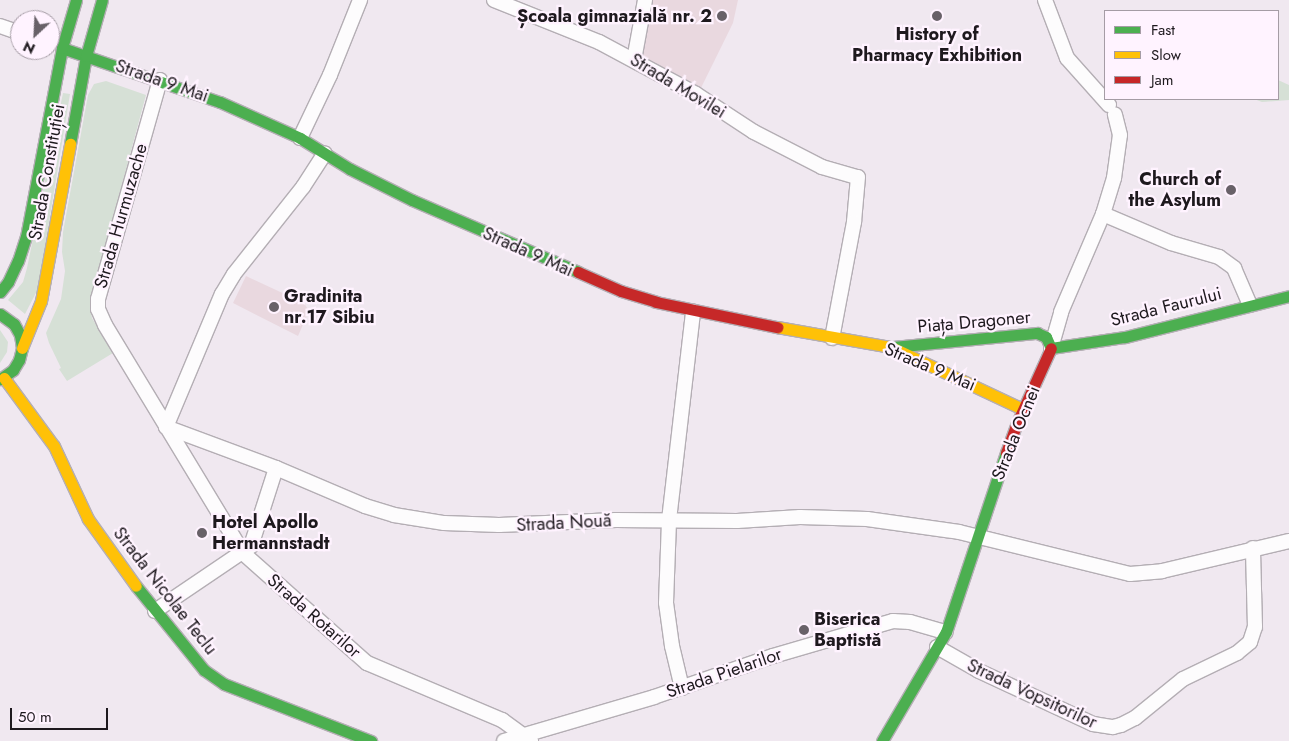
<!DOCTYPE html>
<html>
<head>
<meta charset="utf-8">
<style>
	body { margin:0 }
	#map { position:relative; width:1289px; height:741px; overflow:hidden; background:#f0e8f0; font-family:Jost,sans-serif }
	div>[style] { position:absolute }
	.education>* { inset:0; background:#e9d8df }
	.green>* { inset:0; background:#d6e0d6 }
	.roads { filter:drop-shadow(1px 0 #b4aeb4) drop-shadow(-1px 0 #b4aeb4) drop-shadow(0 1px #b4aeb4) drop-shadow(0 -1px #b4aeb4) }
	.street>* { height:14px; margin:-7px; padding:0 7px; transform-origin:7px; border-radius:7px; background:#fdfcfd }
	.fast>* { height:11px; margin:-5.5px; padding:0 5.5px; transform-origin:5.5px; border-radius:5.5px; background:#4caf50 }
	.slow>* { height:11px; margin:-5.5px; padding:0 5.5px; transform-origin:5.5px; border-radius:5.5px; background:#ffc107 }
	.jam>* { height:11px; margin:-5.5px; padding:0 5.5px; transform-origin:5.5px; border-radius:5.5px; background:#c62828 }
	.dots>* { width:14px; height:14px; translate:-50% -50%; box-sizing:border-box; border:2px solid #fff3ff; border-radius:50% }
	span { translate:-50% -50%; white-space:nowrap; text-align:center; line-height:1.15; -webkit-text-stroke:4.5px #fff3ff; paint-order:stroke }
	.poi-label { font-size:18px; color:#1e191e; font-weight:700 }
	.right { translate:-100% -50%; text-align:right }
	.left { translate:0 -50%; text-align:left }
	.street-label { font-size:18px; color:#1e191e }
	.legend { position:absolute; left:1104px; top:10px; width:175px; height:90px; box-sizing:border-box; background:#fff3ff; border:1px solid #a59ca5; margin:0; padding:6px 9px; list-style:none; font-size:15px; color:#1e191e }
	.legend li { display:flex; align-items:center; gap:10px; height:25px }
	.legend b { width:25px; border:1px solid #a59ca5 }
	.north { position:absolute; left:10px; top:10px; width:50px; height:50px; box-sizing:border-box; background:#fff3ff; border:1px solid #a59ca5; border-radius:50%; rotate:205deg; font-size:14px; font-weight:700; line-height:20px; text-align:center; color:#1e191e }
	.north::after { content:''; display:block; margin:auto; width:18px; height:22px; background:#686168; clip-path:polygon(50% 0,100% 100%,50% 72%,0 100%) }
	.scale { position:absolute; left:10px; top:708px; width:98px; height:22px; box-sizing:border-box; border:2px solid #1e191e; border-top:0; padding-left:6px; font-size:15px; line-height:18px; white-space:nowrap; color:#1e191e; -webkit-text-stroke:4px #fff3ff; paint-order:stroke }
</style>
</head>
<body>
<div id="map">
	<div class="education">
		<div style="clip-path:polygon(649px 0,738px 0,733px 23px,700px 90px,638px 59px)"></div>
		<div style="clip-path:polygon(246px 276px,304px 303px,309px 311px,298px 336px,233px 303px)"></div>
	</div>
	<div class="green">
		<div style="clip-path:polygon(1278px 80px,1289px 85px,1289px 100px,1262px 102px,1254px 99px,1278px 99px)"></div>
		<div style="clip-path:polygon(106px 81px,146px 95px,90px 304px,92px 318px,113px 353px,67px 381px,59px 369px,61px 368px,49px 343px,46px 333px,61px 299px,65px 271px,62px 252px,63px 232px,88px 95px,94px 84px)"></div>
		<div style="clip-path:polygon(63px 93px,70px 94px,38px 289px,25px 314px,8px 300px,23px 282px,27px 268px)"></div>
		<div style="clip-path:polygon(0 330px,8px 342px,7px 352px,0 363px)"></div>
	</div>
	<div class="roads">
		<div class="street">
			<div style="left:494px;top:0;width:113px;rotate:21.8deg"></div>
			<div style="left:599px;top:42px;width:110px;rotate:28.2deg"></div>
			<div style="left:696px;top:94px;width:69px;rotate:33.2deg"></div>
			<div style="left:754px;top:132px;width:76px;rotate:27.2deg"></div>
			<div style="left:822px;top:167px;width:37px;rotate:16deg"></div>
			<div style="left:858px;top:177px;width:45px;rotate:95.1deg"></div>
			<div style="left:854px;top:222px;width:118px;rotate:100.7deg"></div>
			<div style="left:1045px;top:0;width:62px;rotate:69.2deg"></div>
			<div style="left:1067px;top:58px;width:63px;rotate:48.2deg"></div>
			<div style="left:0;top:26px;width:21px;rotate:19deg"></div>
			<div style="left:634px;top:60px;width:61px;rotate:-79.6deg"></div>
			<div style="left:160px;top:80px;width:228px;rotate:105.8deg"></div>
			<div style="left:98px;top:299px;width:10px;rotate:90deg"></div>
			<div style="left:98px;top:309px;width:17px;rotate:66deg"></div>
			<div style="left:105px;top:325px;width:267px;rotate:58.8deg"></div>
			<div style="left:243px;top:553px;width:166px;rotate:41.6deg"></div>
			<div style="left:367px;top:663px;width:147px;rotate:22.9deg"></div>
			<div style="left:502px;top:720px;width:36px;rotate:36deg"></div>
			<div style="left:300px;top:138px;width:70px;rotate:-64.5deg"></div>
			<div style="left:330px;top:75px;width:81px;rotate:-68.2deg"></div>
			<div style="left:1103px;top:214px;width:74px;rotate:23.1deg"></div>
			<div style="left:1171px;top:243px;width:50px;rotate:16.3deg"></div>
			<div style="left:1219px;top:257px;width:19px;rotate:36deg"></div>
			<div style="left:1234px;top:268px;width:40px;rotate:66.6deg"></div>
			<div style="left:1051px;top:348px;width:37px;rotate:-74deg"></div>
			<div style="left:1061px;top:312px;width:107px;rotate:-66.8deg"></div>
			<div style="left:1103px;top:214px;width:38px;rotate:-73deg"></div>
			<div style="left:1114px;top:178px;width:43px;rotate:-82.1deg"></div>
			<div style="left:1120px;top:135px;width:21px;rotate:-104deg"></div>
			<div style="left:166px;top:427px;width:117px;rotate:20.4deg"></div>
			<div style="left:276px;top:468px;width:97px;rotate:23.1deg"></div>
			<div style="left:365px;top:506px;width:30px;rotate:17deg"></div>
			<div style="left:394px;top:515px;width:51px;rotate:9.1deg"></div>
			<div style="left:444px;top:523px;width:55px;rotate:2.1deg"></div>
			<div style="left:499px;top:525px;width:117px;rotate:-2.4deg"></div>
			<div style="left:616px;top:520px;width:121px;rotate:0.5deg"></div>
			<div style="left:737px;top:521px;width:63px;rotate:-3.6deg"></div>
			<div style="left:800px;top:517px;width:67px;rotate:1.7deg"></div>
			<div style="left:867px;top:519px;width:93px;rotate:8deg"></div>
			<div style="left:959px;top:532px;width:176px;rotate:13.8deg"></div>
			<div style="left:1130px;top:574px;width:32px;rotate:-5deg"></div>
			<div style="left:1162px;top:571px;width:130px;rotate:-13.3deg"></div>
			<div style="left:166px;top:427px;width:144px;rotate:-67.2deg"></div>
			<div style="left:222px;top:294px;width:23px;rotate:-59deg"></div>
			<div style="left:234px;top:274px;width:111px;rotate:-51.6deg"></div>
			<div style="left:303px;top:187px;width:40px;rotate:-57.1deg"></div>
			<div style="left:155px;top:611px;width:116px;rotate:-34.1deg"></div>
			<div style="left:251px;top:546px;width:82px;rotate:-72.2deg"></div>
			<div style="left:937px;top:647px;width:48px;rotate:29.7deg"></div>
			<div style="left:979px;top:671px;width:126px;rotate:24.9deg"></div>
			<div style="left:1093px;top:724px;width:20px;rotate:9deg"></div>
			<div style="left:1113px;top:727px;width:8px;rotate:-14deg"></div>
			<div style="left:1121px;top:725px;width:16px;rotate:-27deg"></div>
			<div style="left:1135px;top:718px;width:62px;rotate:-39.1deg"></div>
			<div style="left:1183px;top:679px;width:60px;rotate:-25.7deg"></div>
			<div style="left:1237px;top:653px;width:17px;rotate:-40deg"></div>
			<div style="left:1250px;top:642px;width:16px;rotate:-72deg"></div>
			<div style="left:1255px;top:627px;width:79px;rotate:-91.5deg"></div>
			<div style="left:682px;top:688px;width:43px;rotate:-103.4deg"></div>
			<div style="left:672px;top:646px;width:43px;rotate:-97.9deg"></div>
			<div style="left:666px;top:603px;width:83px;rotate:-87.9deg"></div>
			<div style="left:669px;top:520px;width:210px;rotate:-83.4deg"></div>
			<div style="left:504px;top:741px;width:156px;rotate:-16.3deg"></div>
			<div style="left:654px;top:697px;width:126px;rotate:-19deg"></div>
			<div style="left:773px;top:656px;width:125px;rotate:-16.3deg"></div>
			<div style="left:893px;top:621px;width:17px;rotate:3deg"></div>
			<div style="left:910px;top:622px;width:37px;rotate:16deg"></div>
		</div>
		<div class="fast">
			<div style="left:62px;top:48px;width:167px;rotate:18.9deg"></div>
			<div style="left:220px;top:102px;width:88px;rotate:24.2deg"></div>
			<div style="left:300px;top:138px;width:59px;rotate:31.8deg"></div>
			<div style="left:350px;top:169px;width:69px;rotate:26.6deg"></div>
			<div style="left:412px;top:200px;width:181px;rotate:23.4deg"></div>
			<div style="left:70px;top:144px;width:89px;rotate:-79.7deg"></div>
			<div style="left:86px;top:56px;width:58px;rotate:-74.1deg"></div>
			<div style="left:0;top:292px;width:13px;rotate:-51deg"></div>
			<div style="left:8px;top:282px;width:23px;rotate:-65deg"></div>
			<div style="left:18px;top:261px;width:25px;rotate:-72deg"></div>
			<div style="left:26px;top:237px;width:192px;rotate:-79.2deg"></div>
			<div style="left:62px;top:48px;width:50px;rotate:-73.7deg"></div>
			<div style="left:0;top:314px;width:17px;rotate:36deg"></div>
			<div style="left:14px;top:324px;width:13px;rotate:61deg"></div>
			<div style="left:20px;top:335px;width:13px;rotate:81deg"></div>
			<div style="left:22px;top:348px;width:12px;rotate:104deg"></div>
			<div style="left:19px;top:360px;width:12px;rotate:121deg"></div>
			<div style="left:13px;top:370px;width:16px;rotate:145deg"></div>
			<div style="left:893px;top:347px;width:145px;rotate:-5.6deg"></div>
			<div style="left:1037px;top:333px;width:10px;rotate:24deg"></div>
			<div style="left:1046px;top:337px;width:12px;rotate:66deg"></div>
			<div style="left:1051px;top:348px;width:75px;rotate:-8.5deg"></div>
			<div style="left:1125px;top:337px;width:169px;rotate:-14deg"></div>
			<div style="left:136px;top:586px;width:108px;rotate:51deg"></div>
			<div style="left:204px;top:670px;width:24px;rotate:35deg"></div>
			<div style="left:224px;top:684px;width:158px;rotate:21.2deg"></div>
			<div style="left:882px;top:741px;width:126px;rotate:-59.6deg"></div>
			<div style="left:946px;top:632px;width:189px;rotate:-71.5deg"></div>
		</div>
		<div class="slow">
			<div style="left:777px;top:327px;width:116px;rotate:10deg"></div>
			<div style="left:891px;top:347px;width:146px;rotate:25.2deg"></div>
			<div style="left:22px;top:348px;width:51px;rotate:-68deg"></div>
			<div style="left:41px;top:301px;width:160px;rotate:-79.5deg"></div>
			<div style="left:4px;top:378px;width:84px;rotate:53.7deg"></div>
			<div style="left:54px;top:446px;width:81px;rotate:65deg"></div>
			<div style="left:88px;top:519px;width:82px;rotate:54.4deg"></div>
		</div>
		<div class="jam">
			<div style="left:578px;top:272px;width:47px;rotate:23.8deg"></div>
			<div style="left:621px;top:291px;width:37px;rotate:17deg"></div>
			<div style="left:656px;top:302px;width:124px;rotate:11.7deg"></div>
			<div style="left:1006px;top:453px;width:32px;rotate:-70deg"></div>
			<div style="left:1017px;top:423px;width:82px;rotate:-65.6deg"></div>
		</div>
	</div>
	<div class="dots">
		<div style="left:722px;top:16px;background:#686168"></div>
		<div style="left:937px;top:16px;background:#686168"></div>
		<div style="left:1231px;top:190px;background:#686168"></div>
		<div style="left:274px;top:307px;background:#686168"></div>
		<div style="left:202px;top:533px;background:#686168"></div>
		<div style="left:804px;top:630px;background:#686168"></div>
	</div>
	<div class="poi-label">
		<span class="right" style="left:712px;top:16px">Școala gimnazială nr. 2</span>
		<span style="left:937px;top:45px">History of<br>Pharmacy Exhibition</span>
		<span class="right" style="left:1221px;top:190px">Church of<br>the Asylum</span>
		<span class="left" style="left:284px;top:307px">Gradinita<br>nr.17 Sibiu</span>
		<span class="left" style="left:212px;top:533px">Hotel Apollo<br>Hermannstadt</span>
		<span class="left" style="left:814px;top:630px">Biserica<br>Baptistă</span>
	</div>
	<div class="street-label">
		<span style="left:162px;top:81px;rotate:19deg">Strada 9 Mai</span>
		<span style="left:678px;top:86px;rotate:31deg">Strada Movilei</span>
		<span style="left:47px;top:172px;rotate:-80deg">Strada Constituției</span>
		<span style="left:121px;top:216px;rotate:-74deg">Strada Hurmuzache</span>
		<span style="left:528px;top:252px;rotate:24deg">Strada 9 Mai</span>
		<span style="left:1166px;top:307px;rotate:-14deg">Strada Faurului</span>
		<span style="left:974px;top:322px;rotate:-5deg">Piața Dragoner</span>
		<span style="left:930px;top:367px;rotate:23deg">Strada 9 Mai</span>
		<span style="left:1016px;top:433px;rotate:-68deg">Strada Ocnei</span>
		<span style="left:564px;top:523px;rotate:-3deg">Strada Nouă</span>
		<span style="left:165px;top:591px;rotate:52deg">Strada Nicolae Teclu</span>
		<span style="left:314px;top:616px;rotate:41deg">Strada Rotarilor</span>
		<span style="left:724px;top:673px;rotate:-19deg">Strada Pielarilor</span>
		<span style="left:1032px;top:694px;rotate:25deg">Strada Vopsitorilor</span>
	</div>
	<ul class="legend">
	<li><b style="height:6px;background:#4caf50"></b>Fast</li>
	<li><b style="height:6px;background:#ffc107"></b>Slow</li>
	<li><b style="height:6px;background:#c62828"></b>Jam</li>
	</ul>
	<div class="north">N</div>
	<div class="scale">50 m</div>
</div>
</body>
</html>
